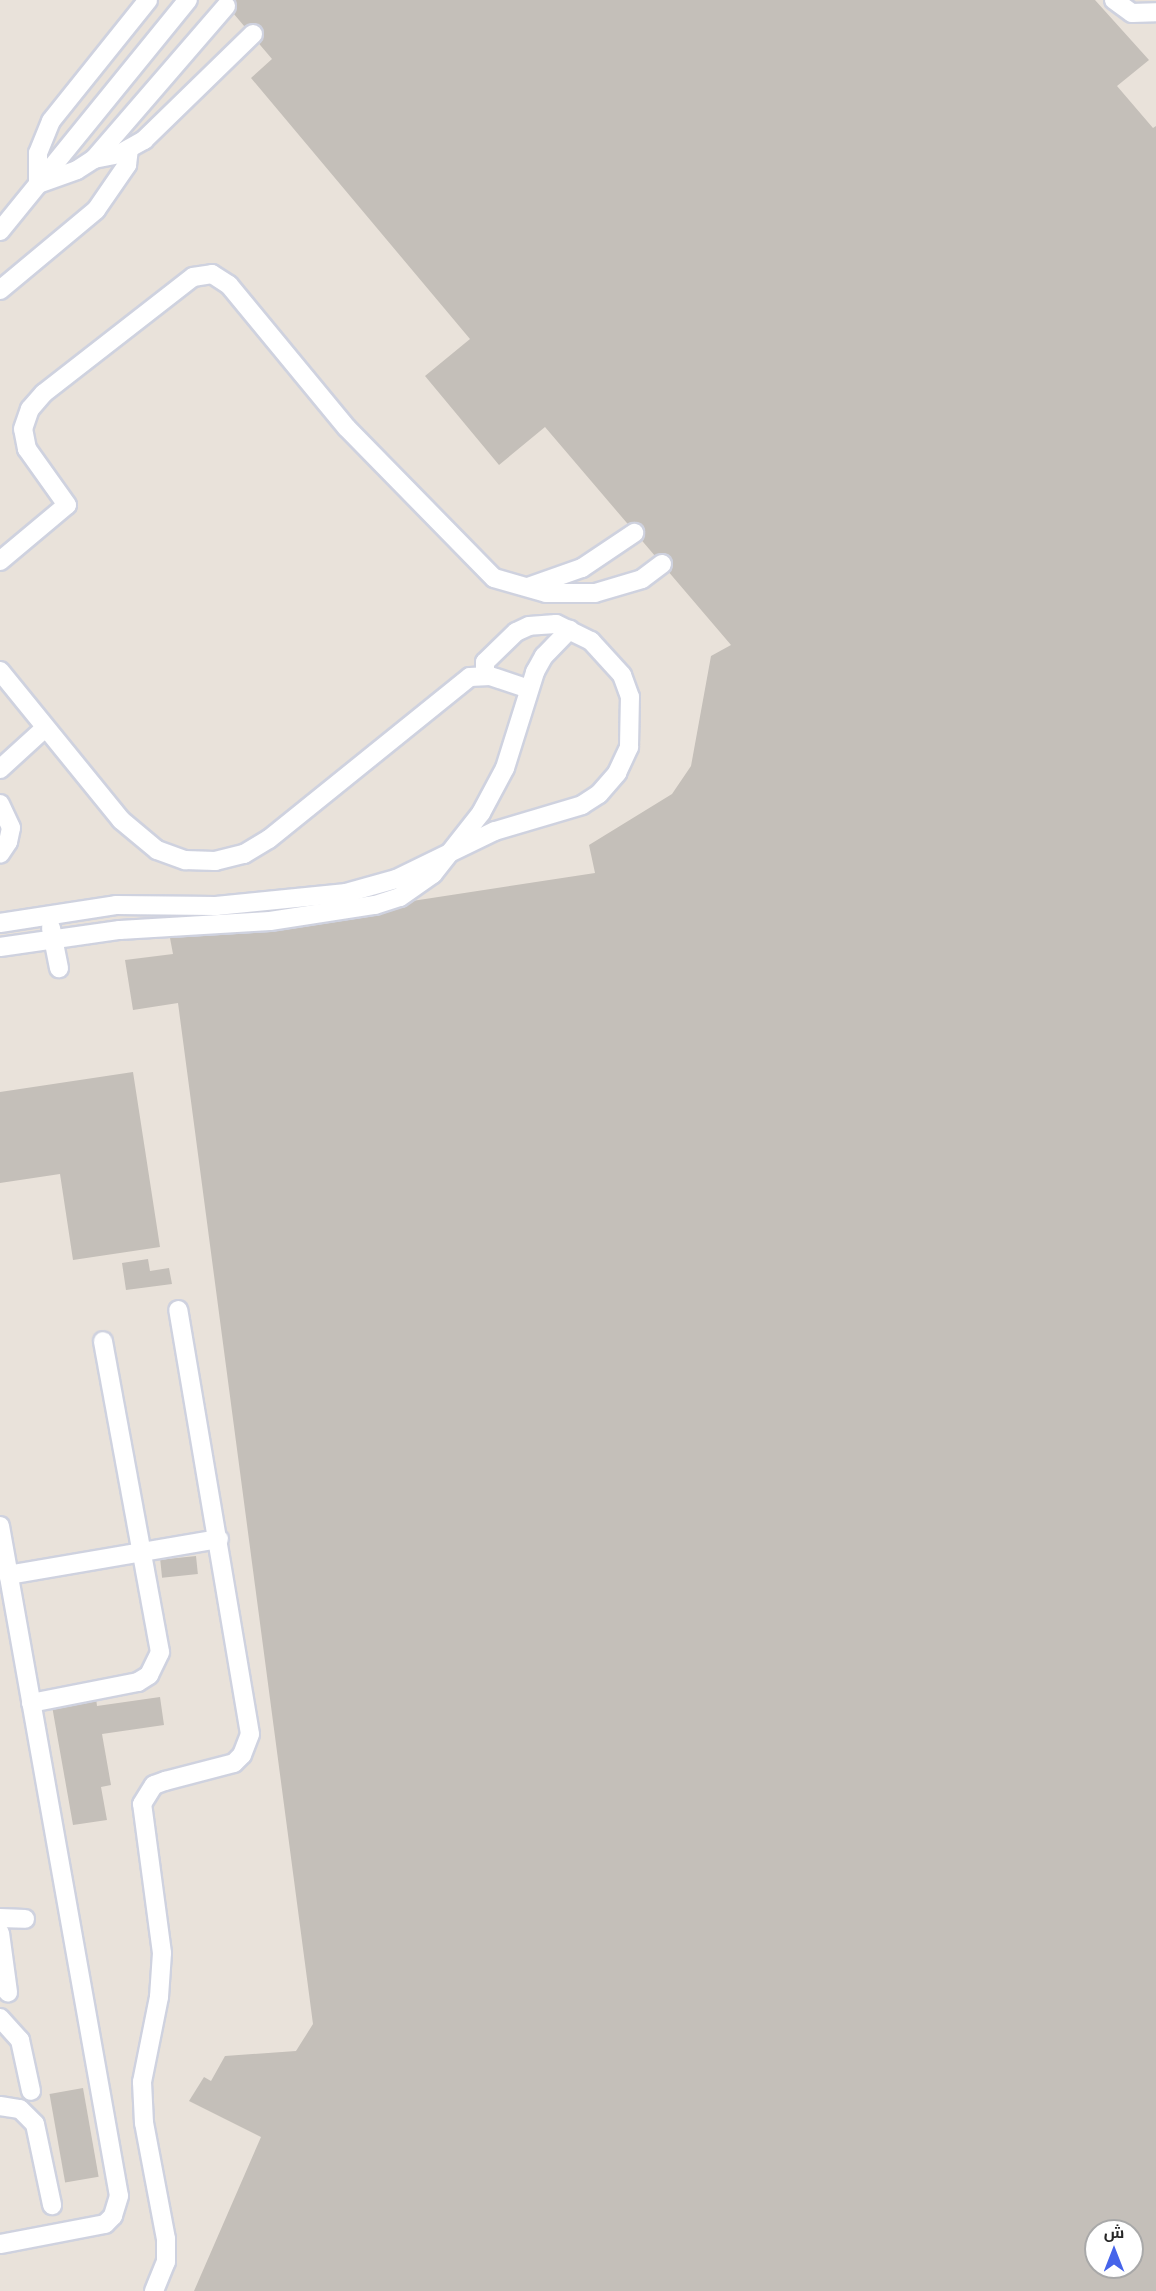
<!DOCTYPE html>
<html>
<head>
<meta charset="utf-8">
<style>
	body { margin:0 }
	#map { position:relative; width:1156px; height:2291px; overflow:hidden; background:#e9e2da; font-family:"DM Sans",Cairo,sans-serif }
	div>[style] { position:absolute }
	.building>* { inset:0; background:#c4bfb9; transform-origin:0 0 }
	.roads { filter:drop-shadow(2px 0 #cfd2df) drop-shadow(-2px 0 #cfd2df) drop-shadow(0 2px #cfd2df) drop-shadow(0 -2px #cfd2df) }
	.service>* { height:18px; margin:-9px; padding:0 9px; transform-origin:9px; border-radius:9px; background:#fff }
	span { translate:-50% -50%; white-space:nowrap; text-align:center; line-height:1.15; -webkit-text-stroke:5px #fff; paint-order:stroke }
	.north { position:absolute; left:1084px; top:2219px; width:60px; height:60px; box-sizing:border-box; background:#fff; border:2px solid #a9a9a9; border-radius:50%; rotate:0deg; font-size:16px; font-weight:700; line-height:24px; text-align:center; color:#272727 }
	.north::after { content:''; display:block; margin:auto; width:21px; height:27px; background:#4664ea; clip-path:polygon(50% 0,100% 100%,50% 72%,0 100%) }
</style>
</head>
<body>
<div id="map">
	<div class="building">
		<div style="clip-path:polygon(evenodd,222px 0,1095px 0,1149px 60px,1117px 86px,1153px 128px,1156px 126px,1156px 2291px,194px 2291px,261px 2137px,189px 2101px,204px 2077px,211px 2081px,225px 2056px,296px 2051px,313px 2024px,178px 1003px,133px 1010px,125px 960px,173px 954px,170px 938px,595px 873px,589px 845px,672px 794px,691px 766px,711px 656px,731px 645px,545px 427px,499px 465px,425px 376px,470px 339px,251px 78px,272px 59px,222px 0,1096px 2231px,1132px 2231px,1132px 2267px,1096px 2267px,1096px 2231px)"></div>
		<div style="clip-path:polygon(133px 1072px,160px 1247px,73px 1260px,60px 1174px,0 1183px,0 1092px)"></div>
		<div style="clip-path:polygon(148px 1259px,150px 1271px,169px 1268px,172px 1284px,126px 1290px,122px 1263px)"></div>
		<div style="left:196px;top:1556px;width:18px;height:36px;rotate:84deg"></div>
		<div style="clip-path:polygon(160px 1697px,164px 1725px,102px 1734px,111px 1785px,101px 1787px,107px 1820px,73px 1825px,52px 1706px,96px 1698px,97px 1706px)"></div>
		<div style="left:83px;top:2088px;width:90px;height:34px;rotate:80deg"></div>
	</div>
	<div class="roads">
		<div class="service">
			<div style="left:148px;top:0;width:155px;rotate:128.7deg"></div>
			<div style="left:51px;top:121px;width:35px;rotate:112deg"></div>
			<div style="left:38px;top:153px;width:31px;rotate:90deg"></div>
			<div style="left:38px;top:184px;width:41px;rotate:-19.7deg"></div>
			<div style="left:77px;top:170px;width:20px;rotate:-33deg"></div>
			<div style="left:94px;top:159px;width:202px;rotate:-49.2deg"></div>
			<div style="left:1114px;top:0;width:22px;rotate:36deg"></div>
			<div style="left:1132px;top:13px;width:24px;rotate:-2deg"></div>
			<div style="left:94px;top:159px;width:25px;rotate:-11deg"></div>
			<div style="left:119px;top:154px;width:29px;rotate:-29deg"></div>
			<div style="left:144px;top:140px;width:152px;rotate:-44.2deg"></div>
			<div style="left:0;top:231px;width:298px;rotate:-50.9deg"></div>
			<div style="left:0;top:290px;width:125px;rotate:-39.8deg"></div>
			<div style="left:96px;top:210px;width:55px;rotate:-55.4deg"></div>
			<div style="left:127px;top:165px;width:16px;rotate:-83deg"></div>
			<div style="left:0;top:561px;width:87px;rotate:-39.9deg"></div>
			<div style="left:67px;top:505px;width:69px;rotate:-125.5deg"></div>
			<div style="left:27px;top:449px;width:20px;rotate:-101deg"></div>
			<div style="left:23px;top:429px;width:21px;rotate:-71deg"></div>
			<div style="left:30px;top:409px;width:21px;rotate:-49deg"></div>
			<div style="left:44px;top:393px;width:189px;rotate:-37.9deg"></div>
			<div style="left:193px;top:277px;width:19px;rotate:-9deg"></div>
			<div style="left:212px;top:274px;width:20px;rotate:33deg"></div>
			<div style="left:229px;top:285px;width:185px;rotate:50.5deg"></div>
			<div style="left:347px;top:428px;width:210px;rotate:45.6deg"></div>
			<div style="left:494px;top:578px;width:54px;rotate:16.1deg"></div>
			<div style="left:546px;top:593px;width:49px"></div>
			<div style="left:595px;top:593px;width:49px;rotate:-16.6deg"></div>
			<div style="left:642px;top:579px;width:25px;rotate:-37deg"></div>
			<div style="left:528px;top:587px;width:57px;rotate:-19.4deg"></div>
			<div style="left:582px;top:568px;width:63px;rotate:-33.9deg"></div>
			<div style="left:0;top:671px;width:192px;rotate:50.9deg"></div>
			<div style="left:121px;top:820px;width:47px;rotate:39.8deg"></div>
			<div style="left:157px;top:850px;width:30px;rotate:20deg"></div>
			<div style="left:185px;top:860px;width:30px;rotate:2deg"></div>
			<div style="left:215px;top:861px;width:30px;rotate:-14deg"></div>
			<div style="left:244px;top:854px;width:29px;rotate:-31deg"></div>
			<div style="left:269px;top:839px;width:258px;rotate:-38.9deg"></div>
			<div style="left:470px;top:677px;width:20px;rotate:-3deg"></div>
			<div style="left:490px;top:676px;width:41px;rotate:18.4deg"></div>
			<div style="left:0;top:769px;width:61px;rotate:-42.3deg"></div>
			<div style="left:0;top:804px;width:26px;rotate:65deg"></div>
			<div style="left:11px;top:828px;width:14px;rotate:102deg"></div>
			<div style="left:8px;top:842px;width:14px;rotate:124deg"></div>
			<div style="left:0;top:923px;width:117px;rotate:-8.8deg"></div>
			<div style="left:116px;top:905px;width:100px;rotate:0.6deg"></div>
			<div style="left:216px;top:906px;width:131px;rotate:-5.7deg"></div>
			<div style="left:346px;top:893px;width:52px;rotate:-15.6deg"></div>
			<div style="left:396px;top:879px;width:110px;rotate:-25.9deg"></div>
			<div style="left:495px;top:831px;width:91px;rotate:-16.6deg"></div>
			<div style="left:582px;top:805px;width:20px;rotate:-33deg"></div>
			<div style="left:599px;top:794px;width:28px;rotate:-49deg"></div>
			<div style="left:617px;top:773px;width:29px;rotate:-65deg"></div>
			<div style="left:629px;top:747px;width:50px;rotate:-88.9deg"></div>
			<div style="left:630px;top:697px;width:23px;rotate:-110deg"></div>
			<div style="left:622px;top:675px;width:46px;rotate:-132.4deg"></div>
			<div style="left:591px;top:641px;width:39px;rotate:-154deg"></div>
			<div style="left:556px;top:624px;width:27px;rotate:176deg"></div>
			<div style="left:529px;top:626px;width:14px;rotate:155deg"></div>
			<div style="left:516px;top:632px;width:43px;rotate:135.9deg"></div>
			<div style="left:485px;top:662px;width:14px;rotate:90deg"></div>
			<div style="left:51px;top:928px;width:41px;rotate:78.7deg"></div>
			<div style="left:0;top:947px;width:121px;rotate:-8.1deg"></div>
			<div style="left:120px;top:930px;width:150px;rotate:-3.4deg"></div>
			<div style="left:270px;top:921px;width:106px;rotate:-8.7deg"></div>
			<div style="left:375px;top:905px;width:26px;rotate:-18deg"></div>
			<div style="left:400px;top:897px;width:40px;rotate:-34.9deg"></div>
			<div style="left:433px;top:874px;width:78px;rotate:-51.8deg"></div>
			<div style="left:481px;top:813px;width:51px;rotate:-61.9deg"></div>
			<div style="left:505px;top:768px;width:101px;rotate:-72.6deg"></div>
			<div style="left:535px;top:672px;width:18px;rotate:-61deg"></div>
			<div style="left:544px;top:656px;width:37px;rotate:-46deg"></div>
			<div style="left:0;top:1526px;width:680px;rotate:79.93deg"></div>
			<div style="left:119px;top:2196px;width:21px;rotate:107deg"></div>
			<div style="left:113px;top:2216px;width:11px;rotate:135deg"></div>
			<div style="left:105px;top:2224px;width:107px;rotate:169.2deg"></div>
			<div style="left:8px;top:1575px;width:214px;rotate:-9.7deg"></div>
			<div style="left:31px;top:1703px;width:109px;rotate:-11.1deg"></div>
			<div style="left:138px;top:1682px;width:13px;rotate:-32deg"></div>
			<div style="left:149px;top:1675px;width:25px;rotate:-64deg"></div>
			<div style="left:160px;top:1652px;width:316px;rotate:-100.4deg"></div>
			<div style="left:0;top:1918px;width:25px;rotate:2deg"></div>
			<div style="left:0;top:1933px;width:60px;rotate:82.3deg"></div>
			<div style="left:0;top:2018px;width:30px;rotate:48deg"></div>
			<div style="left:20px;top:2040px;width:52px;rotate:77.8deg"></div>
			<div style="left:0;top:2106px;width:20px;rotate:9deg"></div>
			<div style="left:20px;top:2109px;width:21px;rotate:45deg"></div>
			<div style="left:35px;top:2124px;width:83px;rotate:78.1deg"></div>
			<div style="left:154px;top:2291px;width:31px;rotate:-68deg"></div>
			<div style="left:166px;top:2262px;width:23px;rotate:-90deg"></div>
			<div style="left:166px;top:2239px;width:118px;rotate:-100.7deg"></div>
			<div style="left:144px;top:2123px;width:41px;rotate:-92.8deg"></div>
			<div style="left:142px;top:2082px;width:87px;rotate:-78.7deg"></div>
			<div style="left:159px;top:1997px;width:44px;rotate:-86.1deg"></div>
			<div style="left:162px;top:1953px;width:150px;rotate:-97.6deg"></div>
			<div style="left:142px;top:1804px;width:22px;rotate:-58deg"></div>
			<div style="left:154px;top:1785px;width:12px;rotate:-20deg"></div>
			<div style="left:165px;top:1781px;width:71px;rotate:-14.6deg"></div>
			<div style="left:234px;top:1763px;width:11px;rotate:-45deg"></div>
			<div style="left:242px;top:1755px;width:22px;rotate:-69deg"></div>
			<div style="left:250px;top:1734px;width:430px;rotate:-99.6deg"></div>
		</div>
	</div>
	<div class="north">ش</div>
</div>
</body>
</html>
